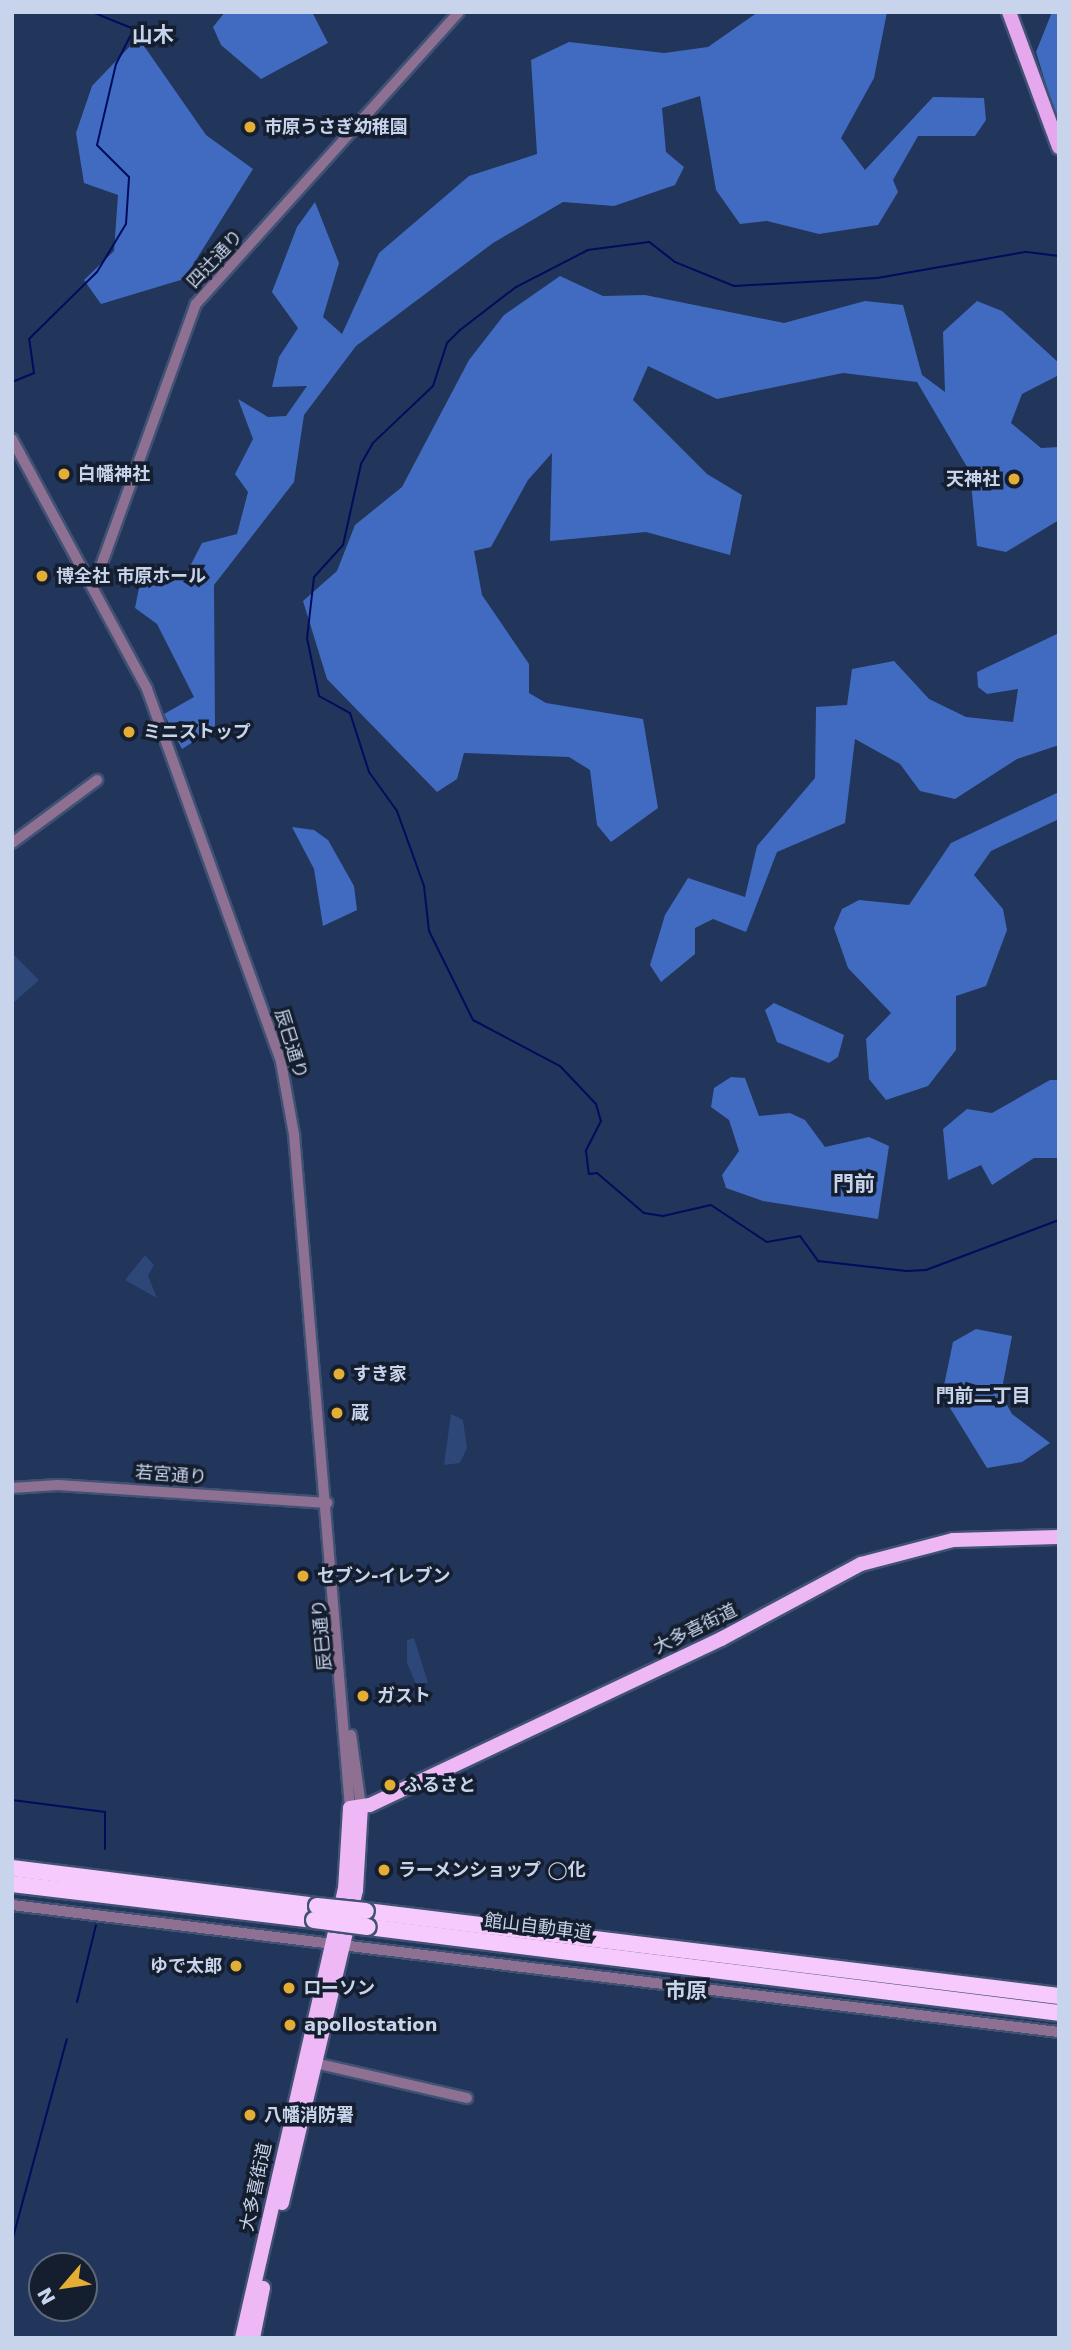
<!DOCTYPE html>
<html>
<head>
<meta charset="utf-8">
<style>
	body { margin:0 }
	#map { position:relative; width:1071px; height:2350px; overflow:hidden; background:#22355a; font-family:"DejaVu Sans","Noto Sans JP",sans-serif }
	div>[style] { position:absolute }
	.green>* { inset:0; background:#2d4779 }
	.forest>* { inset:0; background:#416bc0 }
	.stream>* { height:2px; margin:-1px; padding:0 1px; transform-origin:1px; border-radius:1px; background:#000c5d }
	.roads { filter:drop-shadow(2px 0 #405274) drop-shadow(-2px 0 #405274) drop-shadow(0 2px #405274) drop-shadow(0 -2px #405274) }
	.tertiary>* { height:10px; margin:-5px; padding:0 5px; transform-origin:5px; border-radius:5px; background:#8e7092 }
	.primary>* { height:14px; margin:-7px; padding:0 7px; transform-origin:7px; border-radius:7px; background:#e5a7ee }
	.trunk>* { height:14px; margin:-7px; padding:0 7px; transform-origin:7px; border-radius:7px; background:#eeb8f6 }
	.motorway>* { height:16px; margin:-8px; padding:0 8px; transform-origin:8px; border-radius:8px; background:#f7cafd }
	.bridges { filter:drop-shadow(2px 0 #405274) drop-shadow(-2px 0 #405274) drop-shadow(0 2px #405274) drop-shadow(0 -2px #405274) }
	.motorway-bridge>* { height:16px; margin:-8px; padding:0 8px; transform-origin:8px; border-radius:8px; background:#f7cafd }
	.dots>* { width:19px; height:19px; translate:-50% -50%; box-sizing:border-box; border:4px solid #151e2e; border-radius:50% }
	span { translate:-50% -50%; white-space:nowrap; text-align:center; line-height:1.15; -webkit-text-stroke:7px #151e2e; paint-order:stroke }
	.poi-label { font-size:18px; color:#c8d4eb; font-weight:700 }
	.left { translate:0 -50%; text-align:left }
	.right { translate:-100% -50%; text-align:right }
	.street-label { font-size:18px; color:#c8d4eb }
	.neighbourhood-label { font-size:19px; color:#c8d4eb; font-weight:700 }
	.quarter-label { font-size:21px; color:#c8d4eb; font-weight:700 }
	.frame { position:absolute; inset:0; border:14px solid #c8d4eb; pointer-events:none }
	.north { position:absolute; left:28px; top:2252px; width:70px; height:70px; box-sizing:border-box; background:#151e2e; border:2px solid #5d677a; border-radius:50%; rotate:241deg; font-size:19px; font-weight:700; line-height:28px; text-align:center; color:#c8d4eb }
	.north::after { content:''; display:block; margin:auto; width:24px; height:32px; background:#e4ad35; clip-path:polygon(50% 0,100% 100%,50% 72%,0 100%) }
</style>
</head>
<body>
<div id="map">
	<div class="green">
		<div style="clip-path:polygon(12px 953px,39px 980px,12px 1004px)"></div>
		<div style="clip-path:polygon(145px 1255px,154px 1265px,148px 1276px,157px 1298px,125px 1280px)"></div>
		<div style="clip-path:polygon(451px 1414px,463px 1420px,467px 1448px,460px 1463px,444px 1465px)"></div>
		<div style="clip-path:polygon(414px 1638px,428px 1683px,416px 1684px,407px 1663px,407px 1640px)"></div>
	</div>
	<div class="forest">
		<div style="clip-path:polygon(225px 12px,312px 12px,328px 43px,261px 79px,221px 45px,213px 27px)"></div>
		<div style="clip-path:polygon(758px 12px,887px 12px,874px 78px,841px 138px,865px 170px,933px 97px,984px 98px,986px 120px,975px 136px,918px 136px,893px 180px,898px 192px,878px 225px,819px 234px,767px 221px,740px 224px,716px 190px,700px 96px,662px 108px,666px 152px,684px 167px,675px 185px,614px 206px,563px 202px,493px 243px,356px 346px,304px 415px,294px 482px,214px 585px,215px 728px,182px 749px,164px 714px,194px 697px,157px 624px,135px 608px,139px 588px,184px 578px,202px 543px,237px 534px,248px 492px,235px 474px,253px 439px,238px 399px,268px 417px,286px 416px,307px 386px,272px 387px,279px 357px,298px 328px,272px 292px,297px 227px,315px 202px,339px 263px,323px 317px,342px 334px,379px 253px,469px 176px,537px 154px,531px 60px,569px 42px,664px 53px,708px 47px)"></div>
		<div style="clip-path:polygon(1052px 12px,1059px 12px,1059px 127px,1036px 52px)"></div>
		<div style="clip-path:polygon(134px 42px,144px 46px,206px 135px,253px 169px,184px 279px,101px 304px,84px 280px,114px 251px,118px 195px,84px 183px,76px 133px,92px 86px)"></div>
		<div style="clip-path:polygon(560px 276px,603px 296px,645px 295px,784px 323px,865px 301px,903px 305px,922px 375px,945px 392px,943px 332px,977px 301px,1002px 311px,1059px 363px,1059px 375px,1022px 394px,1011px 423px,1041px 448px,1059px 447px,1059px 520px,1006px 552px,977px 546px,970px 472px,917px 382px,843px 373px,717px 399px,648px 366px,633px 400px,707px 474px,742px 495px,730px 555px,646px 532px,550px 541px,552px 453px,528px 480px,491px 547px,474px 551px,482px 595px,529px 664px,529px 693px,546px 703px,643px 719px,658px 808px,611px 842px,597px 825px,590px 770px,569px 757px,464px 753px,457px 779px,437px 792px,327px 679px,303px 601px,337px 571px,355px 525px,402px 487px,469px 360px,504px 315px)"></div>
		<div style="clip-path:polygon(1059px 633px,1059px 745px,1017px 759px,955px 799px,920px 791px,900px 764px,855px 739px,845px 823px,777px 852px,746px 932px,713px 919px,695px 928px,695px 954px,661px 982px,650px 965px,665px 915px,688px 878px,745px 897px,757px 846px,815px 778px,816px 707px,847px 705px,852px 669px,894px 661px,929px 699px,966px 717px,1013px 722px,1018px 689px,987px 694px,978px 687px,977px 672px)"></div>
		<div style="clip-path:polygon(1059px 792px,1059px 819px,991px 851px,974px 875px,1003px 909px,1007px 930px,986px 986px,956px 996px,956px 1050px,928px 1086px,886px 1100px,869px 1079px,866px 1039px,891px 1013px,848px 968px,834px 928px,842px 909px,859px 900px,909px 905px,951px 843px)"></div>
		<div style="clip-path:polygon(292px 827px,314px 830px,328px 840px,354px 886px,357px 910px,323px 926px,314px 869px)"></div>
		<div style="clip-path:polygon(774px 1003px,844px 1035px,838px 1057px,829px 1063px,777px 1042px,765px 1010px)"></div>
		<div style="clip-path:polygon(731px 1077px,745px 1078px,759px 1116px,790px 1113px,805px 1120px,825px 1147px,869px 1137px,889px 1146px,878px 1219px,763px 1201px,726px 1188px,722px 1175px,739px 1151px,729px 1120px,711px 1107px,714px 1088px)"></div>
		<div style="clip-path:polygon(1050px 1080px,1059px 1080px,1059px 1158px,1034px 1158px,992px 1185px,981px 1165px,948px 1180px,943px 1129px,967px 1109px,992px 1113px)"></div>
		<div style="clip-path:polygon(976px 1329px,1012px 1336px,1001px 1394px,1012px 1414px,1050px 1443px,1022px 1462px,987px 1468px,942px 1395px,953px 1342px)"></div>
	</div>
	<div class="stream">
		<div style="left:1059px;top:256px;width:34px;rotate:-173deg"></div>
		<div style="left:1025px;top:252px;width:150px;rotate:170deg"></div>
		<div style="left:877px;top:278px;width:143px;rotate:176.8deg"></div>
		<div style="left:734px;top:286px;width:64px;rotate:-157.9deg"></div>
		<div style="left:675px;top:262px;width:33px;rotate:-142deg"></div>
		<div style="left:649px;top:242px;width:62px;rotate:172.5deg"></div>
		<div style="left:588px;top:250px;width:81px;rotate:152.8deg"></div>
		<div style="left:516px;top:287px;width:71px;rotate:142.5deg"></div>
		<div style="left:460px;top:330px;width:18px;rotate:135deg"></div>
		<div style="left:447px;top:343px;width:45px;rotate:108deg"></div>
		<div style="left:433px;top:386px;width:83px;rotate:136.5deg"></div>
		<div style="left:373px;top:443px;width:24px;rotate:120deg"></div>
		<div style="left:361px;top:464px;width:83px;rotate:102.5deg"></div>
		<div style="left:343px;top:545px;width:43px;rotate:132.2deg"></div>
		<div style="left:314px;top:577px;width:61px;rotate:96.5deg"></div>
		<div style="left:307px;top:638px;width:59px;rotate:78.3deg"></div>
		<div style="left:319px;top:696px;width:35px;rotate:29deg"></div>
		<div style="left:350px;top:713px;width:62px;rotate:72.1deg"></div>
		<div style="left:369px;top:772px;width:48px;rotate:54.3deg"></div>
		<div style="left:397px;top:811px;width:80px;rotate:70.2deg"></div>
		<div style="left:424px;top:886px;width:45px;rotate:83.7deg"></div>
		<div style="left:429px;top:931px;width:99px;rotate:63.7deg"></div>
		<div style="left:473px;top:1020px;width:98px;rotate:27.9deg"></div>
		<div style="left:560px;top:1066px;width:52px;rotate:46.5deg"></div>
		<div style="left:596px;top:1104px;width:18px;rotate:74deg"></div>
		<div style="left:601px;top:1121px;width:34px;rotate:117deg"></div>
		<div style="left:586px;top:1151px;width:23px;rotate:83deg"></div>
		<div style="left:589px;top:1174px;width:8px;rotate:-7deg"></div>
		<div style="left:597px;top:1173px;width:62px;rotate:40.4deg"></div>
		<div style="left:644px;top:1213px;width:19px;rotate:9deg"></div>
		<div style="left:663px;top:1216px;width:49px;rotate:-12.9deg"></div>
		<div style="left:711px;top:1205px;width:67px;rotate:33.5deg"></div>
		<div style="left:767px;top:1242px;width:34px;rotate:-10deg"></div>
		<div style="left:800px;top:1236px;width:31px;rotate:54deg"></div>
		<div style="left:818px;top:1261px;width:89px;rotate:6.5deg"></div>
		<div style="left:906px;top:1271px;width:20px;rotate:-3deg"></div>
		<div style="left:926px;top:1270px;width:142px;rotate:-20.6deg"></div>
		<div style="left:12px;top:382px;width:24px;rotate:-22deg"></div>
		<div style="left:34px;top:373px;width:34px;rotate:-98deg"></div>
		<div style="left:29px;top:339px;width:95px;rotate:-44.6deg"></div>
		<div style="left:97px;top:272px;width:56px;rotate:-58.9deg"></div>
		<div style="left:126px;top:224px;width:47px;rotate:-86.3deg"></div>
		<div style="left:129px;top:177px;width:45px;rotate:-135deg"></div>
		<div style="left:97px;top:145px;width:83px;rotate:-76.8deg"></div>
		<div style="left:116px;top:64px;width:39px;rotate:-63deg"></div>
		<div style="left:134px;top:29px;width:45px;rotate:-158deg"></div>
		<div style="left:12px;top:1800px;width:94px;rotate:7.4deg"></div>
		<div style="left:105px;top:1812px;width:37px;rotate:90deg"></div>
		<div style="left:77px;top:2002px;width:79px;rotate:-76.1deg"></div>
		<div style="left:12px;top:2241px;width:209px;rotate:-74.8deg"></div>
	</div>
	<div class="roads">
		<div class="tertiary">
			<div style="left:12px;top:439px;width:284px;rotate:61.6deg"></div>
			<div style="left:147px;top:689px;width:396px;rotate:70.2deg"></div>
			<div style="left:281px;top:1062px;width:73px;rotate:79.8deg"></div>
			<div style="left:294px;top:1134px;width:676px;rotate:85.25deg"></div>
			<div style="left:93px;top:588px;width:302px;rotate:-70.1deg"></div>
			<div style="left:196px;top:304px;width:393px;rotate:-48deg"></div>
			<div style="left:12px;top:843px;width:106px;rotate:-36.5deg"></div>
			<div style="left:12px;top:1488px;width:46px;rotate:-3.7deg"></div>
			<div style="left:58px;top:1485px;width:270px;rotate:3.8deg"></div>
			<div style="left:351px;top:1735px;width:73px;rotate:82.1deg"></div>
			<div style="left:12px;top:1905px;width:1055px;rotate:6.92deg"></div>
			<div style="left:315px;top:2063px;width:156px;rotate:13deg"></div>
		</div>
		<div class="primary">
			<div style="left:1009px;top:12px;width:144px;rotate:69.7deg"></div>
		</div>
		<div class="trunk">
			<div style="left:282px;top:2203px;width:322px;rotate:-76.7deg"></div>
			<div style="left:356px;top:1890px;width:83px;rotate:-86.6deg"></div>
			<div style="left:242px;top:2338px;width:460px;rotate:-77.1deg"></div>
			<div style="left:345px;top:1890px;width:82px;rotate:-86.5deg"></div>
			<div style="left:350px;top:1808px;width:20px;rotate:-9deg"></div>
			<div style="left:370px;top:1805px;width:388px;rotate:-25.3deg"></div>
			<div style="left:721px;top:1639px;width:159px;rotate:-28.2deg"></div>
			<div style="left:861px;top:1564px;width:95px;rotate:-14.6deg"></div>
			<div style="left:953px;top:1540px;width:106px;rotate:-1.6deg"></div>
			<div style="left:253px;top:2338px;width:51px;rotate:-78.7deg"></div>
		</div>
		<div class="motorway">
			<div style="left:12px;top:1868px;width:307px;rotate:7.1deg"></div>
			<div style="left:12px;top:1884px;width:304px;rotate:6.8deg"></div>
			<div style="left:366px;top:1911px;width:698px;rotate:6.99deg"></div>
			<div style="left:368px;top:1927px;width:696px;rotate:7.09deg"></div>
		</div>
	</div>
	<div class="bridges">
		<div class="motorway-bridge">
			<div style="left:317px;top:1906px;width:49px;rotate:5.8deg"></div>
			<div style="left:314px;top:1920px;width:54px;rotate:7.4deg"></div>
		</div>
	</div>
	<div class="dots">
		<div style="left:250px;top:127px;background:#e4ad35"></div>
		<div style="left:64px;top:474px;background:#e4ad35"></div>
		<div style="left:1014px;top:479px;background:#e4ad35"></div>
		<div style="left:42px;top:576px;background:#e4ad35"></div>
		<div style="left:129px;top:732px;background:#e4ad35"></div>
		<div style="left:339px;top:1374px;background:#e4ad35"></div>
		<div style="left:337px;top:1413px;background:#e4ad35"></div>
		<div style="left:303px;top:1576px;background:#e4ad35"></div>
		<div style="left:363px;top:1696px;background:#e4ad35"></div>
		<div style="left:390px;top:1785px;background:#e4ad35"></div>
		<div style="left:384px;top:1870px;background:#e4ad35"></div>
		<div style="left:236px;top:1966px;background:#e4ad35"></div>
		<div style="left:289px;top:1988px;background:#e4ad35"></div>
		<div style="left:290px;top:2025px;background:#e4ad35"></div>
		<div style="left:250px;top:2115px;background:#e4ad35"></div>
	</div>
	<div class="poi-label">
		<span class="left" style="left:264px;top:127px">市原うさぎ幼稚園</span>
		<span class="left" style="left:78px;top:474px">白幡神社</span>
		<span class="right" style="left:1000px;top:479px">天神社</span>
		<span class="left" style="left:56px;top:576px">博全社 市原ホール</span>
		<span class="left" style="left:143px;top:732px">ミニストップ</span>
		<span class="left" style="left:353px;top:1374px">すき家</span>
		<span class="left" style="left:351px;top:1413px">蔵</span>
		<span class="left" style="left:317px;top:1576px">セブン-イレブン</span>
		<span class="left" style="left:377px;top:1696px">ガスト</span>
		<span class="left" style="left:404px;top:1785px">ふるさと</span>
		<span class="left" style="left:398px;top:1870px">ラーメンショップ ◯化</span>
		<span class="right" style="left:222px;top:1966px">ゆで太郎</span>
		<span class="left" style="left:303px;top:1988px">ローソン</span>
		<span class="left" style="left:304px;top:2025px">apollostation</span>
		<span class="left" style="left:264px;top:2115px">八幡消防署</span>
	</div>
	<div class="street-label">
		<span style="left:215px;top:259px;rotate:-47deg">四辻通り</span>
		<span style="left:291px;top:1044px;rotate:73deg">辰巳通り</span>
		<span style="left:171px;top:1475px;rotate:4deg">若宮通り</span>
		<span style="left:695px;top:1629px;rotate:-26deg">大多喜街道</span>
		<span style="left:322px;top:1635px;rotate:-95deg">辰巳通り</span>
		<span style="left:538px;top:1927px;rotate:7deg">館山自動車道</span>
		<span style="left:256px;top:2187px;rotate:-78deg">大多喜街道</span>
	</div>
	<div class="neighbourhood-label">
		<span style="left:983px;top:1396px">門前二丁目</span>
	</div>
	<div class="quarter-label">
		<span style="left:153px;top:35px">山木</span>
		<span style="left:854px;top:1184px">門前</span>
		<span style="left:686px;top:1991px">市原</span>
	</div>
	<div class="frame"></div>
	<div class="north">N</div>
</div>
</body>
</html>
